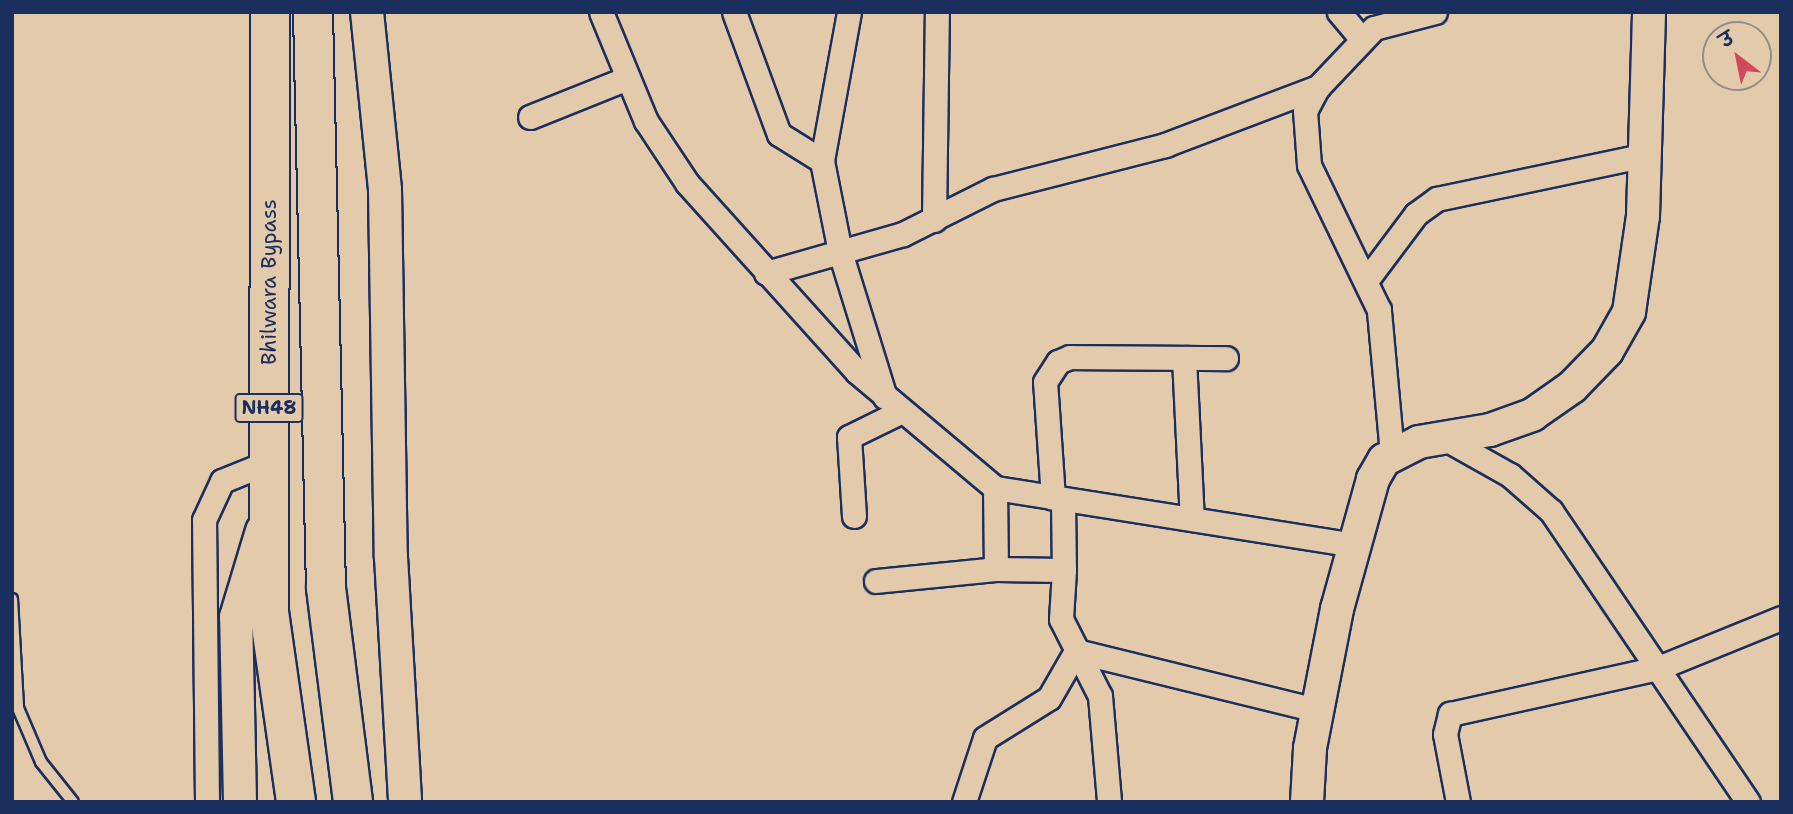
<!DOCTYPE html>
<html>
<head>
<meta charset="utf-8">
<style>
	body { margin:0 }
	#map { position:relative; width:1793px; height:814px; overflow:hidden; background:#e3caab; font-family:"Shantell Sans","Playpen Sans Deva",sans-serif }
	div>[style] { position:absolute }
	.roads { filter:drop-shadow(2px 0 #1b2f5e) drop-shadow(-2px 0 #1b2f5e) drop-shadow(0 2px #1b2f5e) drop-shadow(0 -2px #1b2f5e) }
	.lane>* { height:10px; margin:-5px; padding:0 5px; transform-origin:5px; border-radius:5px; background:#e3caab }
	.street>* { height:23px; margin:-11.5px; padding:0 11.5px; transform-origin:11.5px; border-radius:11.5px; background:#e3caab }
	.secondary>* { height:32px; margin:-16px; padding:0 16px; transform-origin:16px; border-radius:16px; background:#e3caab }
	.highway>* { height:38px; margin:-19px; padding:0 19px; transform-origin:19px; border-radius:19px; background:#e3caab }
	span { translate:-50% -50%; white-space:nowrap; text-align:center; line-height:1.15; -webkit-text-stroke:5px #e3caab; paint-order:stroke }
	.shield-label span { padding:2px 5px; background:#e3caab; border:2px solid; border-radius:5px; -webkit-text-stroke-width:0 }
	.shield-label { font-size:19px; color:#1b2f5e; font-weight:700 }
	.street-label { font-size:21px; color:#1b2f5e }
	.frame { position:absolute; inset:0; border:14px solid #1b2f5e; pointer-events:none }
	.north { position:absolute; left:1702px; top:21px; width:70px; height:70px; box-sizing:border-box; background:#e3caab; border:2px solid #938c8c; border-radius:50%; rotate:328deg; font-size:19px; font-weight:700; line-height:28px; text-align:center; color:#1b2f5e }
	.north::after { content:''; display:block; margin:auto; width:24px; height:32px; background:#d1495b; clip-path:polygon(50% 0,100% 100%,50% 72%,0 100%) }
</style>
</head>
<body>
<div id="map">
	<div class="roads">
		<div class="lane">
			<div style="left:12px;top:599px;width:109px;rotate:86.8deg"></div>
			<div style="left:18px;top:708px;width:59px;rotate:66.9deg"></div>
			<div style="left:41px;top:762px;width:51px;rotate:51.3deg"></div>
		</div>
		<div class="street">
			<div style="left:601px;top:12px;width:118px;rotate:67.6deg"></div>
			<div style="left:646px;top:121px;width:74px;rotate:56.5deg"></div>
			<div style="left:687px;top:183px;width:254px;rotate:48deg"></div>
			<div style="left:857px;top:372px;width:180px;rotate:40deg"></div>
			<div style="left:995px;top:488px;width:81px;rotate:89.3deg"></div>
			<div style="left:996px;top:569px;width:68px;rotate:0.8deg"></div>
			<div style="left:1064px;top:570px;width:49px;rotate:93.5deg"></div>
			<div style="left:1061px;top:619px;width:86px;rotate:63.1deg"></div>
			<div style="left:1100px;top:696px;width:106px;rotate:85.1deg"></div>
			<div style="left:734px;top:12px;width:130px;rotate:69.8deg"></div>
			<div style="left:779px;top:134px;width:51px;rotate:32.1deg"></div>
			<div style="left:849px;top:12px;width:151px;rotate:100.3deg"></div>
			<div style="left:822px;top:161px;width:93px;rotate:78.8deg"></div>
			<div style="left:840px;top:252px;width:152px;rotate:72.8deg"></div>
			<div style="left:1339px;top:12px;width:34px;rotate:50deg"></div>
			<div style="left:530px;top:117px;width:102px;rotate:-21.8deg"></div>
			<div style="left:934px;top:220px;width:208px;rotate:-89.2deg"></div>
			<div style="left:766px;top:273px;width:142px;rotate:-15.9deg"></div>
			<div style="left:903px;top:234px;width:101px;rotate:-26.6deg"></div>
			<div style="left:993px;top:189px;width:178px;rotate:-14.3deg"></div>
			<div style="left:1165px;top:145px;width:164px;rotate:-20.8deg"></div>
			<div style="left:1368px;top:278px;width:80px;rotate:-53.1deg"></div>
			<div style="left:1416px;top:214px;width:26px;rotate:-36deg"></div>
			<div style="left:1437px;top:199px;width:213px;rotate:-11.9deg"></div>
			<div style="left:1184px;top:358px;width:161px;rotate:87.2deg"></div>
			<div style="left:1444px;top:438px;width:76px;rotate:29.3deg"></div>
			<div style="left:1510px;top:475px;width:55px;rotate:41.3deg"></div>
			<div style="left:1551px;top:511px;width:351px;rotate:55.9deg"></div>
			<div style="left:1392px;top:454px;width:145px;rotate:-95.2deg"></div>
			<div style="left:1379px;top:310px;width:161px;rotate:-115.8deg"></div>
			<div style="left:1309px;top:165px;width:54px;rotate:-94.2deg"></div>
			<div style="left:1305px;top:111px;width:27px;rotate:-62deg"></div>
			<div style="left:1318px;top:87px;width:81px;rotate:-46.5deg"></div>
			<div style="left:1374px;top:28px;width:63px;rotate:-14.7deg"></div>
			<div style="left:995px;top:488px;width:363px;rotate:9deg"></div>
			<div style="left:1053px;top:498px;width:116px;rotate:-93.9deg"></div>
			<div style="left:1045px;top:382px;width:24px;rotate:-57deg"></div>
			<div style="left:1058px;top:362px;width:13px;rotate:-23deg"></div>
			<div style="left:1070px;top:357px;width:156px;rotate:0.4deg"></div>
			<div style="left:1063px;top:501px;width:69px;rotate:89.2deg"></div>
			<div style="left:854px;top:516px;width:79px;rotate:-93.6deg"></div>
			<div style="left:849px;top:437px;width:57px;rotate:-26.1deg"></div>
			<div style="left:876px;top:581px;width:121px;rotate:-5.7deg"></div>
			<div style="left:207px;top:802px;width:282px;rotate:-90.6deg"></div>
			<div style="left:204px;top:520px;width:43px;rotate:-65.2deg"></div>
			<div style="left:222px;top:481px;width:51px;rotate:-22deg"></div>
			<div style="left:964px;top:802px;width:67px;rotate:-71.8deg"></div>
			<div style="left:985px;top:738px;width:75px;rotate:-32deg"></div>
			<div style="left:1049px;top:698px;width:54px;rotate:-60.1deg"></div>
			<div style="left:1076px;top:651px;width:247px;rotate:13.8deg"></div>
			<div style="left:1458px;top:802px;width:69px;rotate:-100.8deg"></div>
			<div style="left:1445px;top:734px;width:21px;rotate:-76deg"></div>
			<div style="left:1450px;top:714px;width:213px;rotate:-12.5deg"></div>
			<div style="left:1658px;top:668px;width:133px;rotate:-22.1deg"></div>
		</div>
		<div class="secondary">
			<div style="left:367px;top:12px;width:179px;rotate:84.2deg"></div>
			<div style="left:385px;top:190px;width:367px;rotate:89.1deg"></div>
			<div style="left:391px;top:557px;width:245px;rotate:86.7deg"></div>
			<div style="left:240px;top:802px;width:185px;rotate:-91.2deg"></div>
			<div style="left:236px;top:617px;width:90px;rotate:-73.2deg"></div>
			<div style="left:1307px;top:802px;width:54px;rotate:-86.8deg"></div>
			<div style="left:1310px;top:748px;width:142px;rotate:-79deg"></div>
			<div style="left:1337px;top:609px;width:135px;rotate:-74.5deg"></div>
			<div style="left:1373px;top:479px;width:22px;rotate:-60deg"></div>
			<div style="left:1384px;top:460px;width:39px;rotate:-27deg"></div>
			<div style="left:1419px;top:442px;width:72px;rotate:-9.6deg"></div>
			<div style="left:1490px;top:430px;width:45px;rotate:-19.7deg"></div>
			<div style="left:1532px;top:415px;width:49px;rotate:-35deg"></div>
			<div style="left:1572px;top:387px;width:50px;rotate:-45.8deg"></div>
			<div style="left:1607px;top:351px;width:45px;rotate:-60.6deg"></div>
			<div style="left:1629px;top:312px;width:97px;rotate:-81.7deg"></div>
			<div style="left:1643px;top:216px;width:204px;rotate:-88.3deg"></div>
		</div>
		<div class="highway">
			<div style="left:270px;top:12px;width:600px;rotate:90.1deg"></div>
			<div style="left:269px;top:612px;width:192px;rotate:81.9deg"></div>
			<div style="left:313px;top:12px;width:576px;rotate:88.71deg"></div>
			<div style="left:326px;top:588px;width:216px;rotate:82.8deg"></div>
		</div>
	</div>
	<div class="shield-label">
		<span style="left:269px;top:408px">NH48</span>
	</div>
	<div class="street-label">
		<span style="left:269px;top:282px;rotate:-90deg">Bhilwara Bypass</span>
	</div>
	<div class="frame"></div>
	<div class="north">उ</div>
</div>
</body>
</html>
